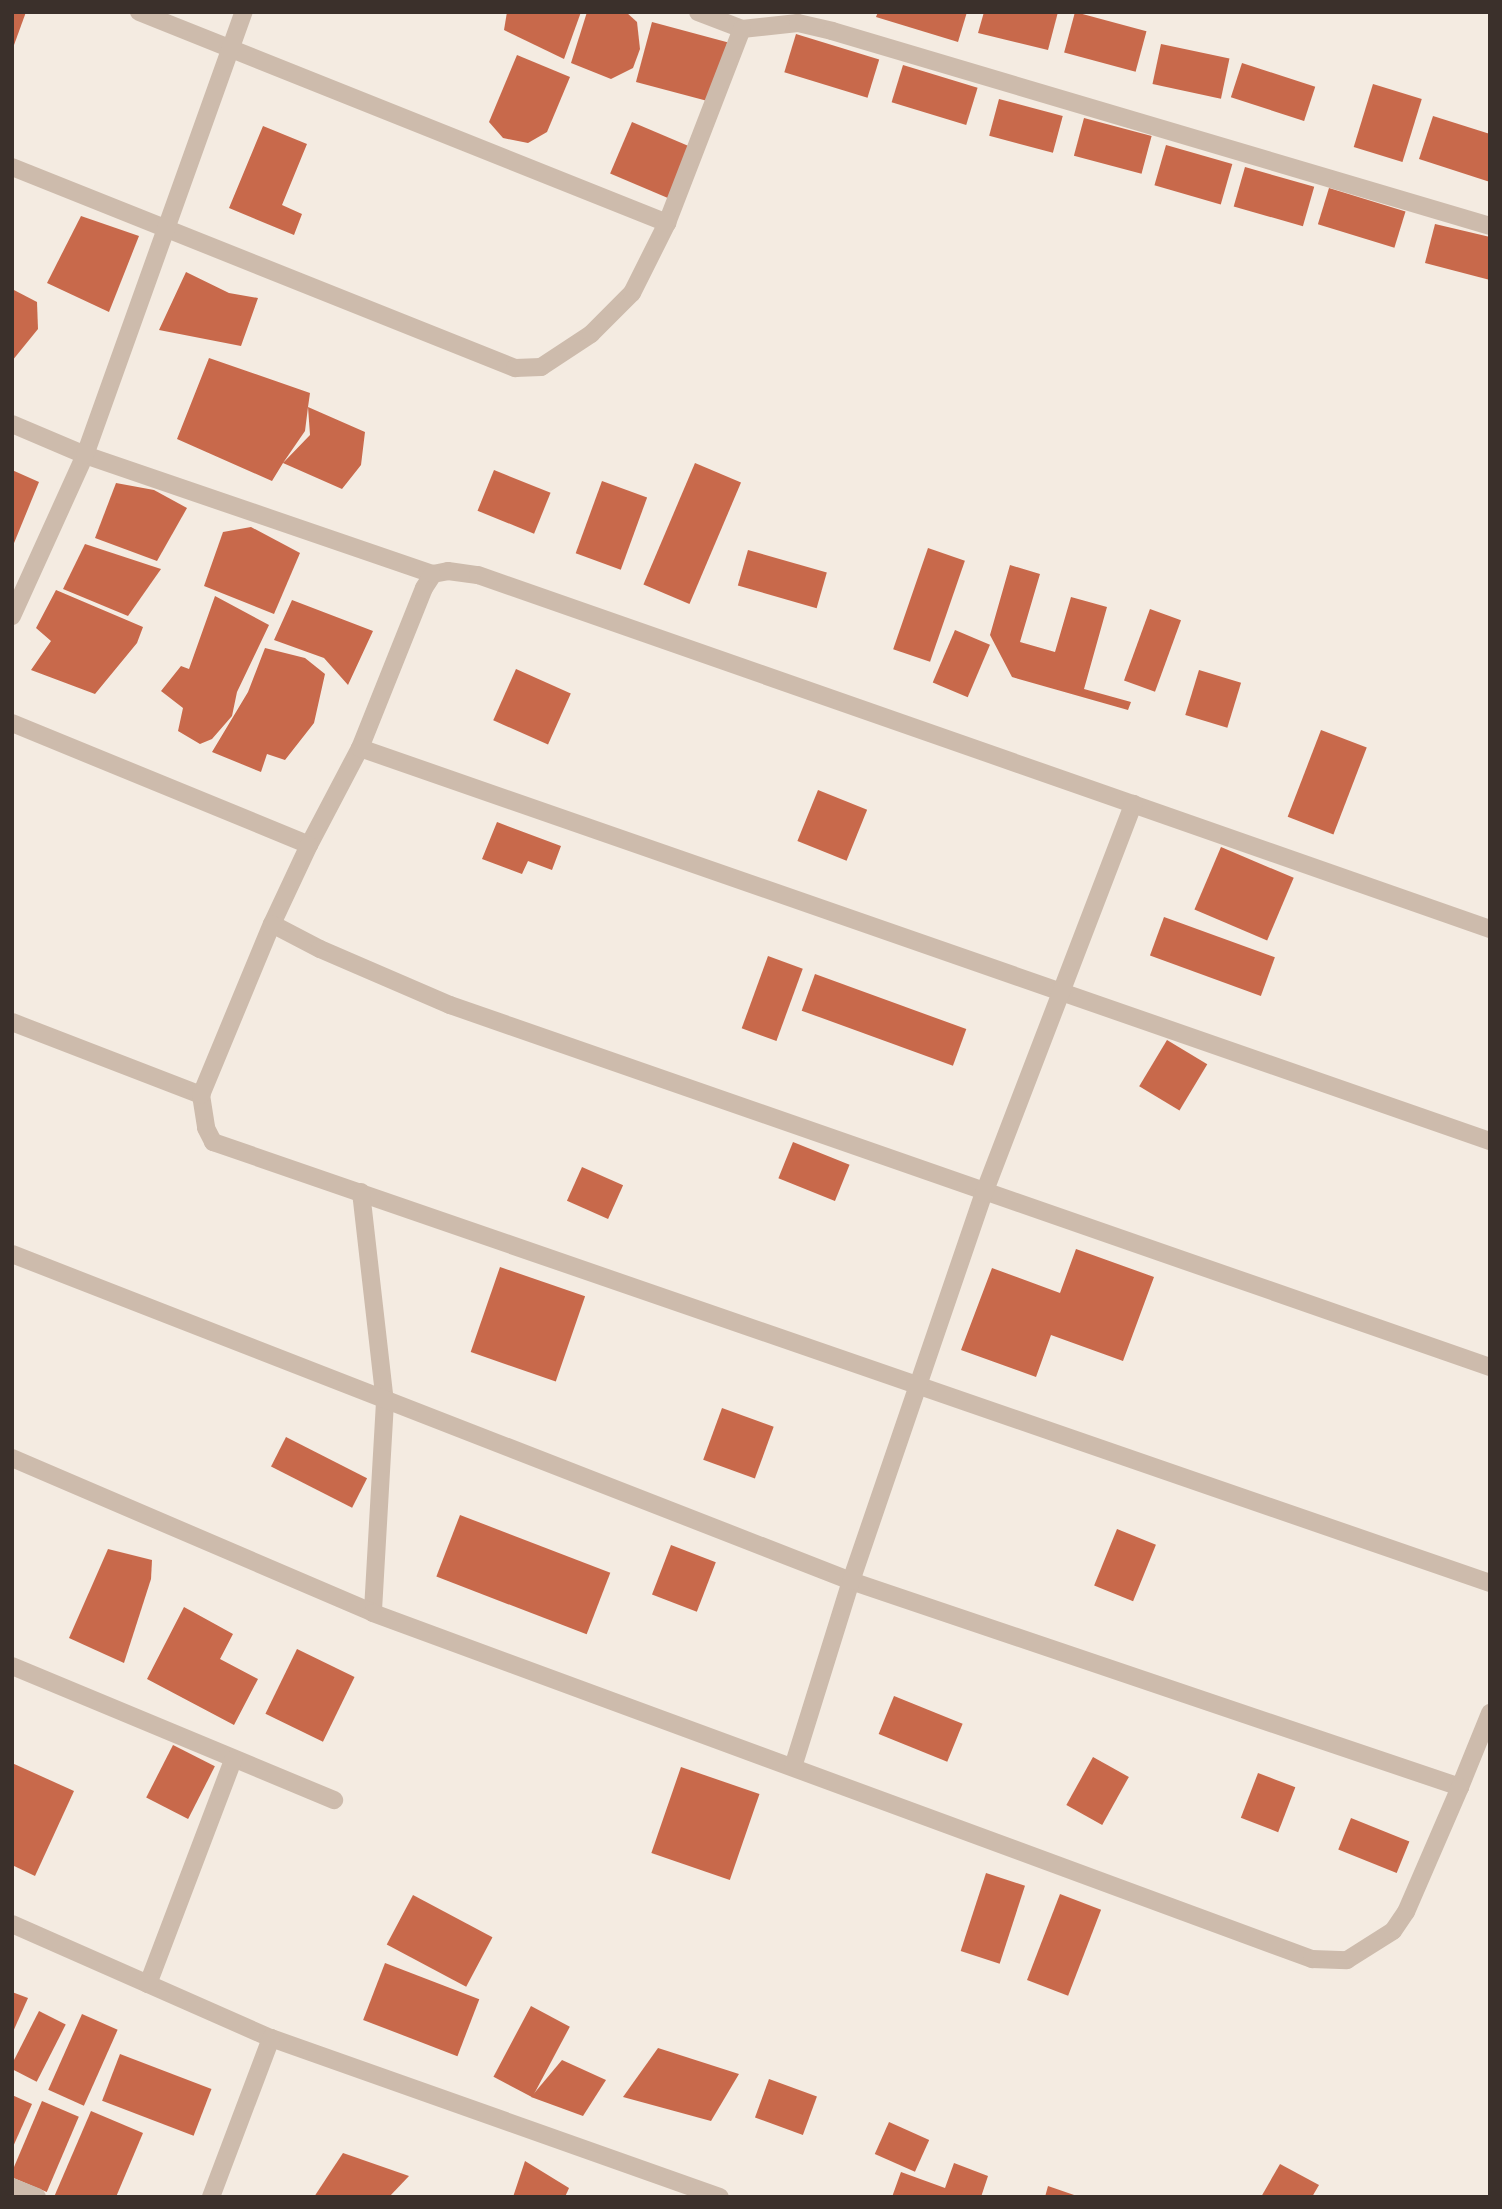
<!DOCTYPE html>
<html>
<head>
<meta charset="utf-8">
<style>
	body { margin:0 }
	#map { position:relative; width:1502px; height:2209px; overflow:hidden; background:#f4ebe1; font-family:"Varela Round",sans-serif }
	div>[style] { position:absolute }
	.building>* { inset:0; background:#c8694b; transform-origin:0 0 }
	.street>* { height:18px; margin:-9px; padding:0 9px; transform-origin:9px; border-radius:9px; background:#cdbbac }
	span { translate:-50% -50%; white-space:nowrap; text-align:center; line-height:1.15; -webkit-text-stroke:7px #fbf5ee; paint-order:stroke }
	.frame { position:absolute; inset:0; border:14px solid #3b302b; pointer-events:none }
</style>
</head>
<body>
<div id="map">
	<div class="building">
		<div style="clip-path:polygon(12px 12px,26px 12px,14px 45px,12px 45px)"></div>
		<div style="clip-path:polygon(507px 12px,581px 12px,564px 59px,504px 30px)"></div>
		<div style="clip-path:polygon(587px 12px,626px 12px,637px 22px,640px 49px,633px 68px,611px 79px,571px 63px)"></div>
		<div style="clip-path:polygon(878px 12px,967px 12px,958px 42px,876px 17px)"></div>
		<div style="clip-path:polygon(984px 12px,1058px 12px,1048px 50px,978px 33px)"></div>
		<div style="left:1075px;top:12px;width:74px;height:42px;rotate:15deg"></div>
		<div style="left:652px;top:22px;width:78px;height:62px;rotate:15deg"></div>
		<div style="left:796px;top:34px;width:87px;height:40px;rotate:17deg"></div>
		<div style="left:1161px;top:44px;width:70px;height:41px;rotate:12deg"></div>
		<div style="clip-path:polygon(517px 55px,570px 77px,547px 132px,528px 143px,503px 138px,489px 122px)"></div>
		<div style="left:1242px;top:63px;width:77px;height:36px;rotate:18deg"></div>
		<div style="left:903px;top:65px;width:78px;height:39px;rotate:17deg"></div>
		<div style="left:1373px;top:84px;width:51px;height:66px;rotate:17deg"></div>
		<div style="left:999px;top:99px;width:66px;height:38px;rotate:15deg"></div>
		<div style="clip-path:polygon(1433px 116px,1490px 134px,1490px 182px,1419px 159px)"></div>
		<div style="left:1084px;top:118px;width:70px;height:39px;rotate:15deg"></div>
		<div style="left:632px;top:122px;width:64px;height:56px;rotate:23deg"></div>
		<div style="clip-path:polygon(263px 126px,307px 144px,282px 205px,302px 214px,294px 235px,229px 208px)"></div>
		<div style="left:1166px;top:145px;width:69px;height:42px;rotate:16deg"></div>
		<div style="left:1245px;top:167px;width:72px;height:41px;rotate:16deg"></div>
		<div style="left:1329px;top:188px;width:80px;height:38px;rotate:17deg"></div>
		<div style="clip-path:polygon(81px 216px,139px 236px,109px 312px,47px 283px)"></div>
		<div style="clip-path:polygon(1435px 224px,1490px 237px,1490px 280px,1425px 263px)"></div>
		<div style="clip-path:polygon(186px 272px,229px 293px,258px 298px,241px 346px,159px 330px)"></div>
		<div style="clip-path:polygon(12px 289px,37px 302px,38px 329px,12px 361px)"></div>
		<div style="clip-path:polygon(evenodd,209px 358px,310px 393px,308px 407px,365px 432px,361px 465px,342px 489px,283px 463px,272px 481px,177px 439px,209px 358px,308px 407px,310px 435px,283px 463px,305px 431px,308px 407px)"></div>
		<div style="left:695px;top:463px;width:50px;height:132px;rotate:23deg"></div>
		<div style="clip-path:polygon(12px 470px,39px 482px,12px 548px)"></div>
		<div style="left:494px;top:470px;width:61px;height:44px;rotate:22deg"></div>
		<div style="left:602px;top:481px;width:48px;height:77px;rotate:20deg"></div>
		<div style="clip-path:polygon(116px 483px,154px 490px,187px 508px,157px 561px,95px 538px)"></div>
		<div style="clip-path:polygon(251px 527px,300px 553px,274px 614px,204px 586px,223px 532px)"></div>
		<div style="clip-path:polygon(85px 544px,161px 569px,128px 616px,63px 589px)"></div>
		<div style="left:928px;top:548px;width:39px;height:107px;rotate:19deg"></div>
		<div style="left:748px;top:550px;width:82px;height:37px;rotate:16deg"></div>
		<div style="clip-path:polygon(1010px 565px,1040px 574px,1020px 642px,1055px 652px,1071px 597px,1107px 607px,1084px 689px,1131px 702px,1128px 710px,1012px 677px,990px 635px)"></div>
		<div style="clip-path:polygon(56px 590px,143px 627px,137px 643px,95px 694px,31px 670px,51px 641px,36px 628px)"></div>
		<div style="clip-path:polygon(215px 596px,269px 625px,237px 692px,232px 716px,212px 739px,200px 744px,178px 731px,183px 708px,161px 691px,181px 666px,189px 669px)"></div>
		<div style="clip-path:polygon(292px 600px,373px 631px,348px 685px,324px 658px,274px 640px)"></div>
		<div style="left:1150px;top:609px;width:33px;height:76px;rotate:20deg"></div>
		<div style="left:955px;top:630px;width:38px;height:57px;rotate:23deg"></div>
		<div style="clip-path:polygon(265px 648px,305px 658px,325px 674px,314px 723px,285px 760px,267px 754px,261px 772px,212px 752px,248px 692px)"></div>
		<div style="left:516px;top:669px;width:60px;height:56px;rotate:24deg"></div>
		<div style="left:1199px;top:670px;width:44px;height:47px;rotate:17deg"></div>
		<div style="left:1321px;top:730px;width:49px;height:93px;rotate:21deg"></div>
		<div style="left:818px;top:790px;width:53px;height:55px;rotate:22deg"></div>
		<div style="clip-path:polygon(497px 822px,561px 846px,552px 870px,528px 861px,522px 874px,482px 859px)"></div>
		<div style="left:1221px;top:847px;width:79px;height:68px;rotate:23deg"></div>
		<div style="left:1164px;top:917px;width:118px;height:41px;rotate:20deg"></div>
		<div style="left:768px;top:956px;width:37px;height:77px;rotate:20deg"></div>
		<div style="left:815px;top:974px;width:161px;height:39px;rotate:20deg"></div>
		<div style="left:1167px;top:1040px;width:47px;height:54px;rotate:31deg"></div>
		<div style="left:793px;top:1142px;width:61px;height:39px;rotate:22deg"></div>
		<div style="left:582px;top:1167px;width:45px;height:37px;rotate:24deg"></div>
		<div style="clip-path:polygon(1076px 1249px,1154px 1277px,1123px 1361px,1051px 1335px,1036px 1377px,961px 1350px,992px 1268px,1060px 1293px)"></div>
		<div style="left:500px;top:1267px;width:90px;height:90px;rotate:19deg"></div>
		<div style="left:722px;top:1408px;width:55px;height:55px;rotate:20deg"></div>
		<div style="left:286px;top:1437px;width:91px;height:33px;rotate:27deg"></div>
		<div style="left:460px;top:1515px;width:161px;height:66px;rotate:21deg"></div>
		<div style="left:1117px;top:1529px;width:42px;height:61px;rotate:22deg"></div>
		<div style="left:671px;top:1545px;width:48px;height:53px;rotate:21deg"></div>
		<div style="clip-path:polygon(108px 1549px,152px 1560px,151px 1579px,124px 1663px,69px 1638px)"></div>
		<div style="clip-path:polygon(184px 1607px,233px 1634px,220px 1659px,258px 1679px,234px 1725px,147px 1679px)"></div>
		<div style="left:297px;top:1649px;width:64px;height:72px;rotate:26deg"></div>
		<div style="left:894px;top:1696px;width:74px;height:41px;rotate:22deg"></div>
		<div style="left:173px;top:1745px;width:47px;height:59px;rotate:27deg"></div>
		<div style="left:1093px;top:1757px;width:41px;height:55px;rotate:29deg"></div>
		<div style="clip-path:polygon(12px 1763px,74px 1791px,35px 1876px,12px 1865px)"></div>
		<div style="left:681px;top:1767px;width:83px;height:91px;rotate:19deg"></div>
		<div style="left:1258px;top:1773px;width:40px;height:48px;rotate:21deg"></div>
		<div style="left:1351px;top:1818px;width:63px;height:34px;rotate:22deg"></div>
		<div style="left:986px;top:1873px;width:41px;height:82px;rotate:18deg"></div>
		<div style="left:1060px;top:1894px;width:44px;height:92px;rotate:21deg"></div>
		<div style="left:413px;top:1895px;width:90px;height:56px;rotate:28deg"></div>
		<div style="left:385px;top:1963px;width:101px;height:61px;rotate:21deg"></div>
		<div style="clip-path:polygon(12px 1992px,28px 1998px,12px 2034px)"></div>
		<div style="left:531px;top:2006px;width:44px;height:80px;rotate:28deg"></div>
		<div style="left:39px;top:2011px;width:30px;height:64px;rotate:27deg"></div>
		<div style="left:82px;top:2014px;width:39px;height:83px;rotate:24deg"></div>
		<div style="clip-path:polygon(658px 2048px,739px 2074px,711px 2121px,623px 2097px)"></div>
		<div style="left:120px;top:2054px;width:98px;height:50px;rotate:21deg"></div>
		<div style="clip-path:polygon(562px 2060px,606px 2080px,583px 2116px,531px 2097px)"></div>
		<div style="left:769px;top:2079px;width:51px;height:41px;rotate:20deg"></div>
		<div style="clip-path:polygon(12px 2095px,32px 2104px,12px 2149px)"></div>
		<div style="left:42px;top:2101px;width:40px;height:82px;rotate:23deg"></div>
		<div style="clip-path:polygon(91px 2111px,143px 2133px,116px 2197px,54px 2197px)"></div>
		<div style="left:889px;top:2122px;width:44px;height:35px;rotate:24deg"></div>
		<div style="clip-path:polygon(343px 2153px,409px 2176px,389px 2197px,314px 2197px)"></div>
		<div style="clip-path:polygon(525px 2161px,569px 2188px,565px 2197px,513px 2197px)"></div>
		<div style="clip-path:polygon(954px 2163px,988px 2176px,981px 2197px,892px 2197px,901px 2172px,945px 2188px)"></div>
		<div style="clip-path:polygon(1280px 2164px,1319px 2185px,1312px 2197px,1261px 2197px)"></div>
		<div style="clip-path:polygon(1048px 2186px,1077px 2196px,1077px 2197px,1045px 2197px)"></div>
	</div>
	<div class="street">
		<div style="left:139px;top:12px;width:569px;rotate:21.78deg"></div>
		<div style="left:698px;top:12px;width:47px;rotate:21.1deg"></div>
		<div style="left:742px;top:29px;width:56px;rotate:-6.1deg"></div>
		<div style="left:798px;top:23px;width:35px;rotate:13deg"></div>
		<div style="left:832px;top:31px;width:686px;rotate:16.51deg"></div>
		<div style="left:12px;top:167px;width:542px;rotate:21.78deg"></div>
		<div style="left:515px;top:368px;width:26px;rotate:-2deg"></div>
		<div style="left:541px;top:367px;width:60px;rotate:-33.4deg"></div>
		<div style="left:591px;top:334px;width:58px;rotate:-45deg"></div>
		<div style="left:632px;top:293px;width:78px;rotate:-63.4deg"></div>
		<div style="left:667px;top:223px;width:208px;rotate:-68.9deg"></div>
		<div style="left:12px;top:424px;width:79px;rotate:23deg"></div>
		<div style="left:85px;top:455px;width:368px;rotate:18.9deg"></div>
		<div style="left:12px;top:616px;width:177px;rotate:-65.6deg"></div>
		<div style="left:85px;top:455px;width:471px;rotate:-70.3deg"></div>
		<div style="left:12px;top:723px;width:321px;rotate:22.3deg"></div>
		<div style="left:309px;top:845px;width:110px;rotate:-62.3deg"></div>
		<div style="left:360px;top:748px;width:172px;rotate:-68.2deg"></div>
		<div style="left:424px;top:588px;width:17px;rotate:-57deg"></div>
		<div style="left:433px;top:574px;width:15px;rotate:-11deg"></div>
		<div style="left:448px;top:571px;width:30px;rotate:8deg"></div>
		<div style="left:478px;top:575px;width:1072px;rotate:19.28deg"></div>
		<div style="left:360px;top:748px;width:1196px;rotate:19.18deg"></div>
		<div style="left:309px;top:845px;width:87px;rotate:115.1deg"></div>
		<div style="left:272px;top:924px;width:54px;rotate:27.5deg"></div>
		<div style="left:320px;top:949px;width:142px;rotate:23.3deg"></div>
		<div style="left:450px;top:1005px;width:1101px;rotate:19.19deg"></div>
		<div style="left:12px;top:1022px;width:203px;rotate:21.1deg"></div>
		<div style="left:201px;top:1095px;width:33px;rotate:81deg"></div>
		<div style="left:206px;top:1128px;width:16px;rotate:63deg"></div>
		<div style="left:213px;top:1142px;width:1351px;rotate:19.05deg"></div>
		<div style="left:201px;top:1095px;width:185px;rotate:-67.5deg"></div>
		<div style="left:361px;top:1192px;width:211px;rotate:83.5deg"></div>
		<div style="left:385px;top:1402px;width:211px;rotate:93.3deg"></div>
		<div style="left:12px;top:1254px;width:900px;rotate:21.29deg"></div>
		<div style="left:851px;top:1581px;width:643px;rotate:18.69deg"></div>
		<div style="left:1460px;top:1787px;width:80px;rotate:-67.9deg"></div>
		<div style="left:12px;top:1458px;width:393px;rotate:23.2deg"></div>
		<div style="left:373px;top:1613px;width:1001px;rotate:20.23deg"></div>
		<div style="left:1312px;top:1959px;width:35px;rotate:2deg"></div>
		<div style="left:1347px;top:1960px;width:54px;rotate:-32.2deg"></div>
		<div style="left:1393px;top:1931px;width:23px;rotate:-56deg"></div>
		<div style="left:1406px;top:1912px;width:136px;rotate:-66.6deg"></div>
		<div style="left:12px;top:1666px;width:349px;rotate:22.6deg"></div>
		<div style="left:793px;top:1767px;width:195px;rotate:-72.7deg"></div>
		<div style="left:851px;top:1581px;width:410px;rotate:-71.1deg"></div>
		<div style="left:984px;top:1193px;width:417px;rotate:-69deg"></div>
		<div style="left:12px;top:1924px;width:283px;rotate:23.8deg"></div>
		<div style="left:271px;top:2038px;width:476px;rotate:19.5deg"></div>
		<div style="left:148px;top:1984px;width:240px;rotate:-69.2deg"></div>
		<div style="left:12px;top:2187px;width:27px;rotate:22deg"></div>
		<div style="left:211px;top:2197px;width:170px;rotate:-69.3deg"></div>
	</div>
	<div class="frame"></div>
</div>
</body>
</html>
